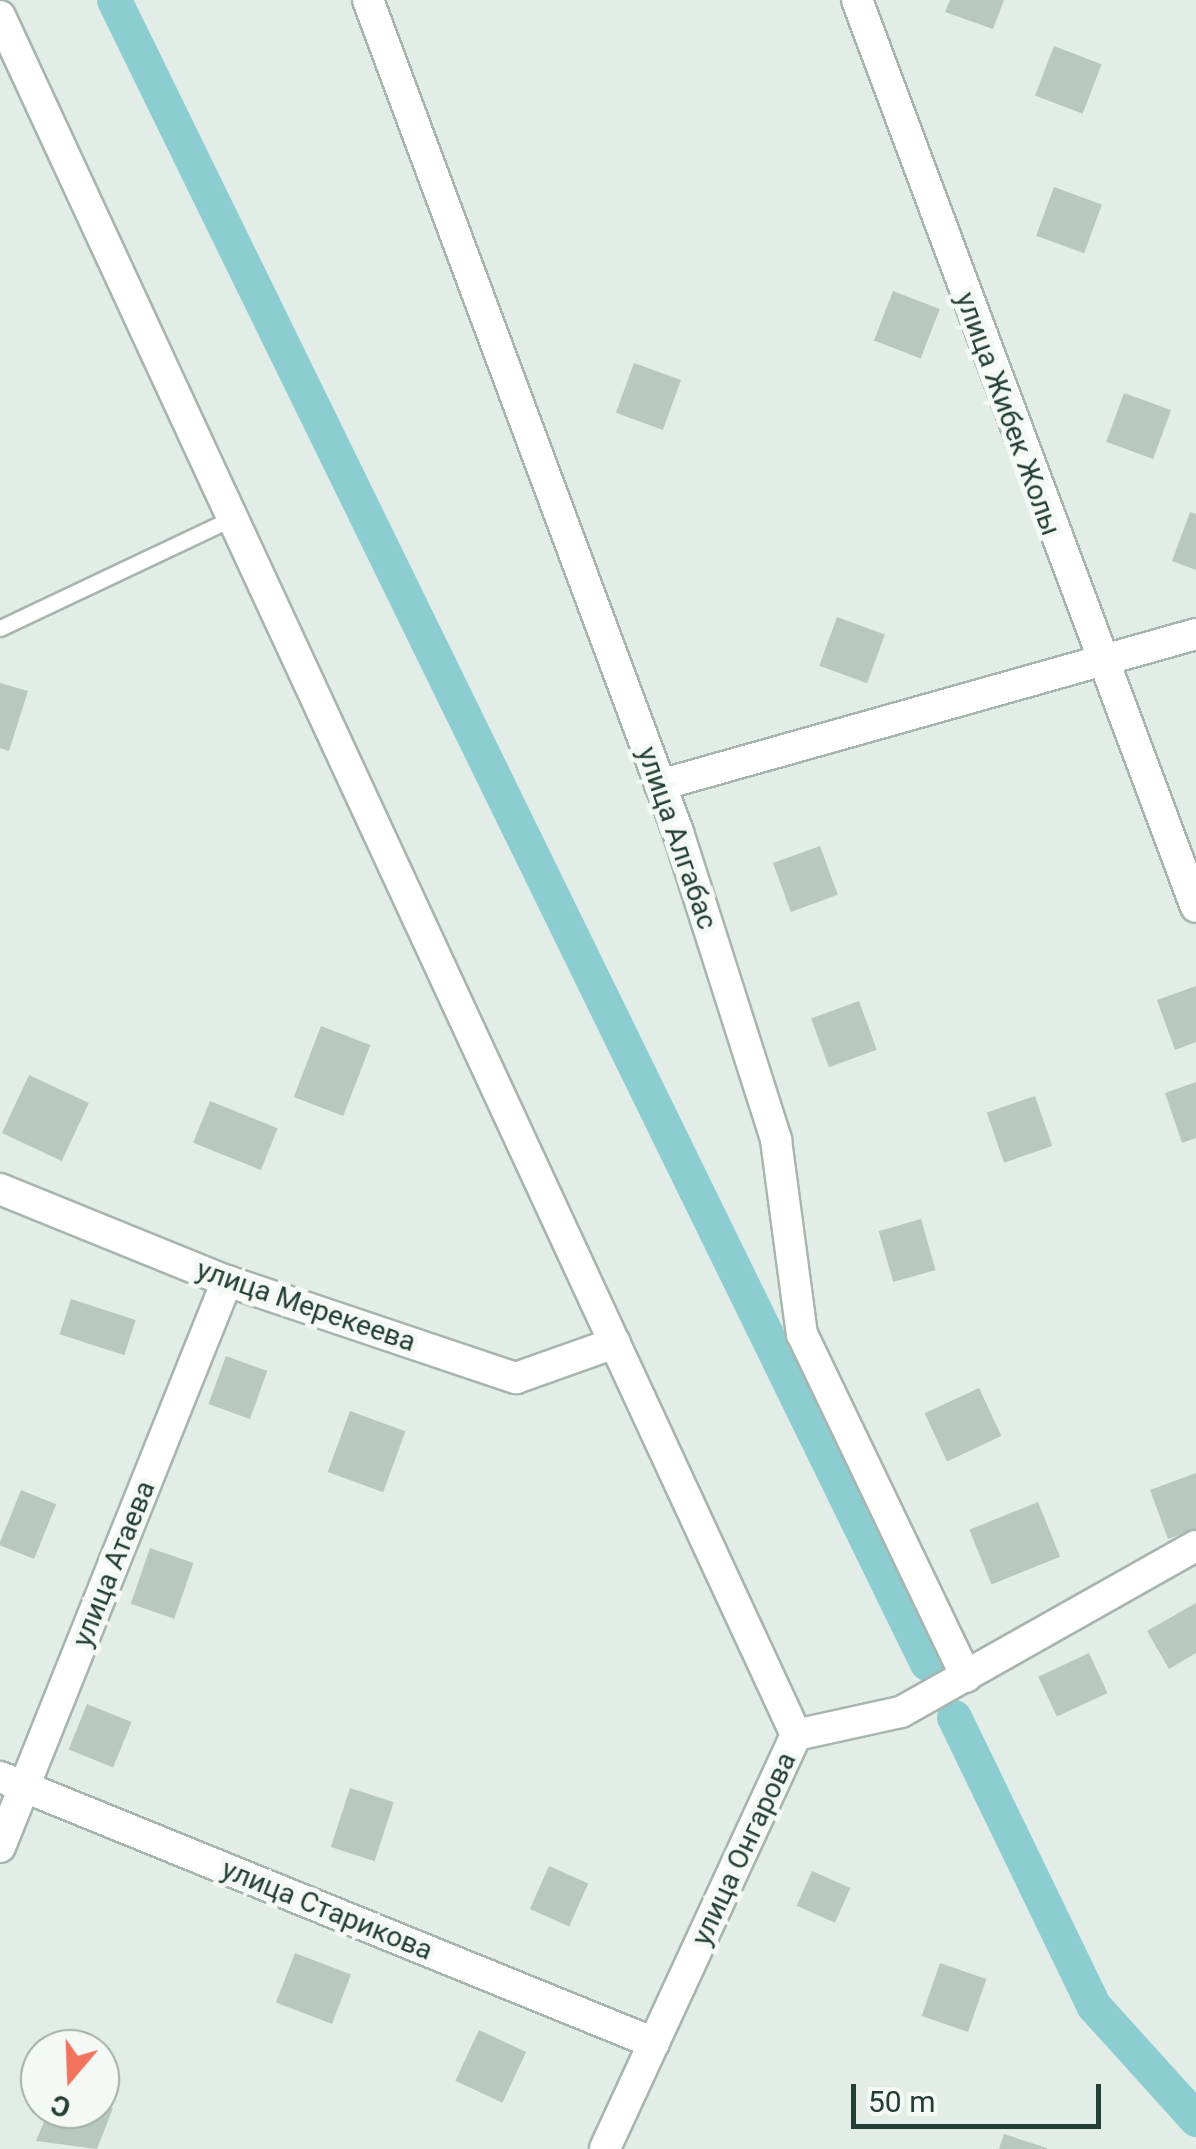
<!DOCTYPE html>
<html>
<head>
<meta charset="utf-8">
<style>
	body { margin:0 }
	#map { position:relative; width:1196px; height:2149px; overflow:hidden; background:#e3ede8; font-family:Roboto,sans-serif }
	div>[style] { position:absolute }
	.canal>* { height:35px; margin:-17.5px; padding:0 17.5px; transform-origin:17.5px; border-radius:17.5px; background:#8ccdd1 }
	.building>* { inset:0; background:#b8c8c0; transform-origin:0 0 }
	.roads { filter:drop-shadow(2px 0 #a6b5ae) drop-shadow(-2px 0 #a6b5ae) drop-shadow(0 2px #a6b5ae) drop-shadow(0 -2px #a6b5ae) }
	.lane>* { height:15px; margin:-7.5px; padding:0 7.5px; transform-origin:7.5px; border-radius:7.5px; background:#fff }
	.street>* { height:30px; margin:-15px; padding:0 15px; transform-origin:15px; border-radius:15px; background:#fff }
	.secondary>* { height:30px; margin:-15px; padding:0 15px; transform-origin:15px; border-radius:15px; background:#fff }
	span { translate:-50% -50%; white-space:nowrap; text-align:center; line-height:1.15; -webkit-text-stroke:10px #f4f9f6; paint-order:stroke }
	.street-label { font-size:28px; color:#233e34 }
	.north { position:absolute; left:20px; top:2029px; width:100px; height:100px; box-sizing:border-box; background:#f4f9f6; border:2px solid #a0aea8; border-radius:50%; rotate:199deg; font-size:28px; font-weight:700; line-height:40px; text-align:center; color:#233e34 }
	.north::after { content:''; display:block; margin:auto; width:35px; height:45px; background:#f1735d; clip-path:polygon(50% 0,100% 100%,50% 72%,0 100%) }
	.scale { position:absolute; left:851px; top:2084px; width:250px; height:45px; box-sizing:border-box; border:5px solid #233e34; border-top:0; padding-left:12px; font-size:30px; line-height:35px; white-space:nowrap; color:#233e34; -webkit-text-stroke:8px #f4f9f6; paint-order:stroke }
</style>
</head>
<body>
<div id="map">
	<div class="canal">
		<div style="left:114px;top:0;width:1851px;rotate:63.95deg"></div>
		<div style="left:954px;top:1717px;width:320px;rotate:64.2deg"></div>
		<div style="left:1093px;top:2005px;width:154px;rotate:47.9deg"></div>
	</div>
	<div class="building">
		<div style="clip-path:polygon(950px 0,1004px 0,993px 29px,945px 12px)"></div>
		<div style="left:1054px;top:46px;width:51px;height:53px;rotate:21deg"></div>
		<div style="left:1054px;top:187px;width:51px;height:52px;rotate:20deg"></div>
		<div style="left:893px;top:291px;width:50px;height:53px;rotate:21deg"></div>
		<div style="left:634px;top:363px;width:50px;height:53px;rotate:20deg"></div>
		<div style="left:1124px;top:393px;width:50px;height:52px;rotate:20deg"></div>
		<div style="clip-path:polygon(1190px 512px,1196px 514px,1196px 570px,1172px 561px)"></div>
		<div style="left:837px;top:617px;width:51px;height:52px;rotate:20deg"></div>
		<div style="clip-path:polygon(0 683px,28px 691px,9px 751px,0 748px)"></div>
		<div style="left:820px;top:846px;width:52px;height:50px;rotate:70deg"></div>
		<div style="clip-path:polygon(1196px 986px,1196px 1042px,1175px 1050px,1157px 1000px)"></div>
		<div style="left:859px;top:1001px;width:52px;height:51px;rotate:70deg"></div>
		<div style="left:321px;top:1026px;width:53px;height:76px;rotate:21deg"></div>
		<div style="left:29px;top:1075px;width:66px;height:64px;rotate:25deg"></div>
		<div style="clip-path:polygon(1196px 1082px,1196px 1138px,1182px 1143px,1165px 1093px)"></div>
		<div style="left:1035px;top:1096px;width:53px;height:51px;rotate:71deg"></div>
		<div style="left:210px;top:1101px;width:73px;height:45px;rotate:22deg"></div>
		<div style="left:921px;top:1219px;width:53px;height:44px;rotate:74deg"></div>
		<div style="left:71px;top:1299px;width:68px;height:37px;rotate:18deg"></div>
		<div style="left:226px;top:1356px;width:44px;height:51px;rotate:20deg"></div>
		<div style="left:979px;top:1388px;width:53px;height:60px;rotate:65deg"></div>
		<div style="left:350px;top:1411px;width:59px;height:65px;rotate:20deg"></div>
		<div style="clip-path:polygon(1196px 1473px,1196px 1529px,1168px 1539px,1150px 1490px)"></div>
		<div style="left:21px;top:1490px;width:38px;height:59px;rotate:22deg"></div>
		<div style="left:1038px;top:1502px;width:59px;height:74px;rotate:68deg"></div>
		<div style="left:150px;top:1548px;width:46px;height:59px;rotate:19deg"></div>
		<div style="clip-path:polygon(1196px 1603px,1196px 1653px,1169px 1669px,1147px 1631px)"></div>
		<div style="left:1089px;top:1653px;width:44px;height:56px;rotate:65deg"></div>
		<div style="left:87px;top:1704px;width:48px;height:49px;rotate:22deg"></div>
		<div style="left:350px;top:1788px;width:46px;height:62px;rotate:18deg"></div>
		<div style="left:549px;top:1866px;width:43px;height:47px;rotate:24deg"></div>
		<div style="left:812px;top:1871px;width:42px;height:38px;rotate:24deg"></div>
		<div style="left:295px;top:1953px;width:60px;height:53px;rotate:21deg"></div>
		<div style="left:940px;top:1963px;width:49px;height:56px;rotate:19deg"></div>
		<div style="left:479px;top:2030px;width:52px;height:56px;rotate:25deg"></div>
		<div style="clip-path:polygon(100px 2103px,113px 2108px,97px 2149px,36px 2141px,49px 2109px)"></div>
		<div style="clip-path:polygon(1004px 2134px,1047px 2148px,1047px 2149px,999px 2149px)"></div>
	</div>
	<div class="roads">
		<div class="lane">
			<div style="left:0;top:628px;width:258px;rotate:-25.3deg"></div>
		</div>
		<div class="street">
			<div style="left:368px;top:0;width:888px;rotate:69.56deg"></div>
			<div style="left:678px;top:832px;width:323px;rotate:72.3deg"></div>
			<div style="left:776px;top:1140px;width:196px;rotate:82.4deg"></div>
			<div style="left:802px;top:1334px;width:380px;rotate:64.4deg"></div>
			<div style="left:857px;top:0;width:968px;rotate:69.51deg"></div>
			<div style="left:660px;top:785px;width:557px;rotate:-15.73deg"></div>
			<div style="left:0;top:1189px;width:245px;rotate:22.1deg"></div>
			<div style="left:227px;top:1281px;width:305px;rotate:18.6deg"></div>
			<div style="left:516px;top:1378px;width:105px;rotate:-19.5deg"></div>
			<div style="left:796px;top:1735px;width:107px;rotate:-12.4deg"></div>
			<div style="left:901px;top:1712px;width:338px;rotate:-29.4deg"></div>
			<div style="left:0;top:1777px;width:706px;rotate:22.13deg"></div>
			<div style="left:0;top:1847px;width:610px;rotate:-68.15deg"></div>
		</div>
		<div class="secondary">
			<div style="left:0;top:16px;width:1894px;rotate:65.15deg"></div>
			<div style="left:796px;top:1735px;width:456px;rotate:114.8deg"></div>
		</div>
	</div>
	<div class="street-label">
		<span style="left:1008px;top:414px;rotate:70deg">улица Жибек Жолы</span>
		<span style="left:677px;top:838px;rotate:71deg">улица Алгабас</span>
		<span style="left:306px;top:1306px;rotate:19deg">улица Мерекеева</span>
		<span style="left:114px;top:1564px;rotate:-68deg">улица Атаева</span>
		<span style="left:744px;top:1849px;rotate:-65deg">улица Онгарова</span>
		<span style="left:327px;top:1910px;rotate:22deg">улица Старикова</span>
	</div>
	<div class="north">С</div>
	<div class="scale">50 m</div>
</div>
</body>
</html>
